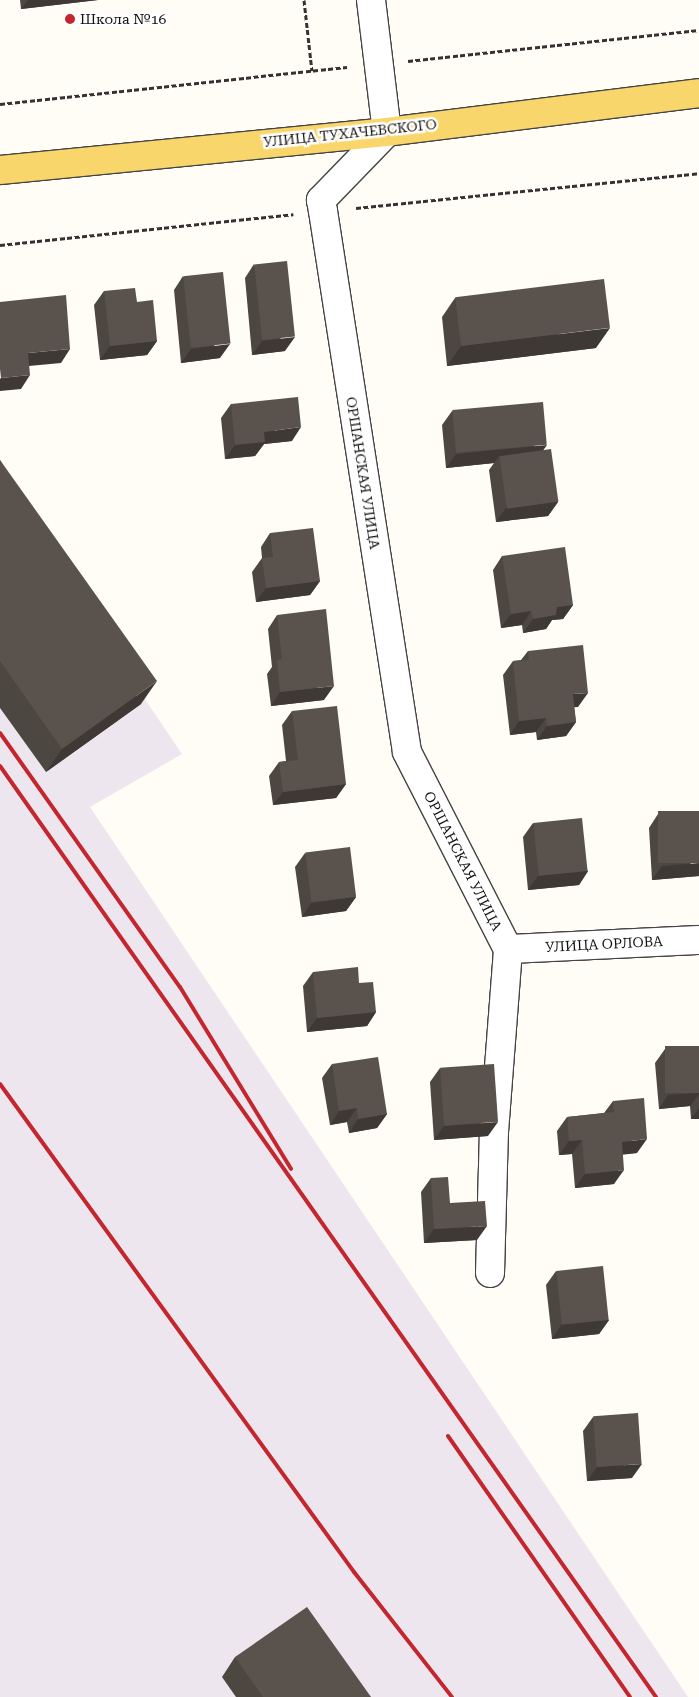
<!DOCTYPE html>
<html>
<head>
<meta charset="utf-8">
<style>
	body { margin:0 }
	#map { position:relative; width:699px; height:1697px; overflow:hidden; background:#fffdf5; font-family:"Roboto Serif",serif }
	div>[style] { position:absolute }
	.industrial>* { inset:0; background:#eee6ef }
	.path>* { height:3px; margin-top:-1.5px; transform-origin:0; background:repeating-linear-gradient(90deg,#333 0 5px,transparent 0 7.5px) }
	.roads { filter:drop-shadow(1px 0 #444) drop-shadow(-1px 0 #444) drop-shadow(0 1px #444) drop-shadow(0 -1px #444) }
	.minor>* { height:28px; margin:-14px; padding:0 14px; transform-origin:14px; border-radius:14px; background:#fff }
	.major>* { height:28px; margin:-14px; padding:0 14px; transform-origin:14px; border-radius:14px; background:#f9d66b }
	.rail>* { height:4px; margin:-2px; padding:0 2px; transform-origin:2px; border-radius:2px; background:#c4262e }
	.wall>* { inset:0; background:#4d4742 }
	.shaded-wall>* { inset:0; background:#3f3936 }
	.building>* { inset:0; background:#5a524d; transform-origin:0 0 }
	.dots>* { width:14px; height:14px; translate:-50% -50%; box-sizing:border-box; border:2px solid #fff; border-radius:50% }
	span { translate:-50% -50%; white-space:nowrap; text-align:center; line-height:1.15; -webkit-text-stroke:5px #fff; paint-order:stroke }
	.poi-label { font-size:14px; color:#111 }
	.left { translate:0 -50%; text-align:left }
	.street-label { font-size:14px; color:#111 }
</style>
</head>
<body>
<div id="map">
	<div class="industrial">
		<div style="clip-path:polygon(0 485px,182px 754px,90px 807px,688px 1697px,0 1697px)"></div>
	</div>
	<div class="path">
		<div style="left:304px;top:0;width:71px;rotate:83.6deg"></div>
		<div style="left:408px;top:61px;width:293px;rotate:-6.1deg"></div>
		<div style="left:0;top:104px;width:349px;rotate:-6.1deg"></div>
		<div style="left:356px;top:208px;width:345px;rotate:-5.8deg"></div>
		<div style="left:0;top:245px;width:295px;rotate:-6deg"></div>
	</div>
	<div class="roads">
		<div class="minor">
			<div style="left:371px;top:0;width:133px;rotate:83.1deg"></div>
			<div style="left:387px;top:132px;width:95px;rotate:134.1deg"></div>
			<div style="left:321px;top:200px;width:11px;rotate:80deg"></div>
			<div style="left:323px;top:211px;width:547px;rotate:81.17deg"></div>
			<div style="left:407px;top:752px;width:221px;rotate:62.9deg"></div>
			<div style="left:508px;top:949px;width:191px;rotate:-2.7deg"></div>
			<div style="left:490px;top:1273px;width:141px;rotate:-88.4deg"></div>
			<div style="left:494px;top:1132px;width:184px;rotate:-85.6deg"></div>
		</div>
		<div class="major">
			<div style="left:0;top:170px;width:389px;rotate:-5.6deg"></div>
			<div style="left:387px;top:132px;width:314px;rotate:-7.1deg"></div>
		</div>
	</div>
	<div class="rail">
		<div style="left:0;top:733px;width:311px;rotate:54.7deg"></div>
		<div style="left:180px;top:987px;width:213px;rotate:58.6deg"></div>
		<div style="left:0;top:766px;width:1139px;rotate:54.83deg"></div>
		<div style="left:0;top:1084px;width:603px;rotate:54.04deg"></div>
		<div style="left:354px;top:1572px;width:159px;rotate:51.9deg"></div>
		<div style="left:448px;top:1436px;width:318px;rotate:55.1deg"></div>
	</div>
	<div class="wall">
		<div style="clip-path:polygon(20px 0,98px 0,21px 9px)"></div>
		<div style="clip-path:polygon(254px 264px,285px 351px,252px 355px,245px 278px)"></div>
		<div style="clip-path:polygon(183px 276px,220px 358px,181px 363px,174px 290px)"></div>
		<div style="clip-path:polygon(104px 291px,137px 302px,157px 341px,147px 355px,100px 360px,94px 305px)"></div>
		<div style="clip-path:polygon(455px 298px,596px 348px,447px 366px,442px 317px)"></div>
		<div style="clip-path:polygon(231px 404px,292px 441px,264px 444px,255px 456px,225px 459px,221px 418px)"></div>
		<div style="clip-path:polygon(452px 411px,543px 450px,558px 502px,548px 516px,496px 522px,489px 470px,494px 463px,446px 468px,442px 425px)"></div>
		<div style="clip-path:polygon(0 460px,141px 704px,46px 772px,0 708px)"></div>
		<div style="clip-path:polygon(270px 533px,320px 581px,310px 595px,256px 602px,252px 572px,262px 558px,261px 547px)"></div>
		<div style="clip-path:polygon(502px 556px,573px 605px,563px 619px,552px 620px,546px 629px,523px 633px,522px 625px,501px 628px,493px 570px)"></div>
		<div style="clip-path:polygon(277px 615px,324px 700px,271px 706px,267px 674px,272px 667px,268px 629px)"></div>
		<div style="clip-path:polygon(528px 651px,578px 707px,574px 707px,576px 722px,566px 736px,537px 740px,536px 732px,510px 735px,503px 675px,513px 661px,521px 660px)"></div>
		<div style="clip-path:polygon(292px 711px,346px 784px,336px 798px,273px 805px,269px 776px,279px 762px,286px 761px,282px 725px)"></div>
		<div style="clip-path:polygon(658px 814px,699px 876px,652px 880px,649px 828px)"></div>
		<div style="clip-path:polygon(533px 823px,588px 871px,579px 885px,528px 890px,523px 837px)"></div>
		<div style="clip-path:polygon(305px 853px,356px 897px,346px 911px,302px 917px,295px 867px)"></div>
		<div style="clip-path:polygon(313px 972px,359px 983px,376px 1012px,367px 1026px,307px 1032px,303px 986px)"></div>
		<div style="clip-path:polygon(699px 1046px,699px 1119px,691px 1119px,690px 1106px,659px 1109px,655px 1063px,665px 1049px)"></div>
		<div style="clip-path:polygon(332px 1064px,387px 1114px,377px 1128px,349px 1133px,347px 1122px,330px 1125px,322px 1078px)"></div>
		<div style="clip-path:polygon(440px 1068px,488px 1136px,434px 1140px,430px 1082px)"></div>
		<div style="clip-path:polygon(613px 1101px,637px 1153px,623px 1154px,614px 1184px,575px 1188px,572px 1154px,559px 1155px,557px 1131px,567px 1117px,604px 1113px)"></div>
		<div style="clip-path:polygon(431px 1178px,450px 1203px,477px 1240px,424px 1243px,421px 1192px)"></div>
		<div style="clip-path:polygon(556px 1271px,609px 1320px,599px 1334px,552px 1339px,546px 1285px)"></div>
		<div style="clip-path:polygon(593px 1417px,632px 1478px,587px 1481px,583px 1431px)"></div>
		<div style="clip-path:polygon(235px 1657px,371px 1697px,236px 1697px,222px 1677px)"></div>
	</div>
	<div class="shaded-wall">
		<div style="clip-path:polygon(28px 0,98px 0,21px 9px)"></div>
		<div style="clip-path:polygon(610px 328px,596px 348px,447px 366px,461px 346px)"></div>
		<div style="clip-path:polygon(295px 337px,285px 351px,252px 355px,262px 341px)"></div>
		<div style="clip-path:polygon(157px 341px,147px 355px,100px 360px,110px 346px)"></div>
		<div style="clip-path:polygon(230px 344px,220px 358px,181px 363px,191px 349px)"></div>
		<div style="clip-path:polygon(70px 349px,61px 363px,18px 367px,28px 353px)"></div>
		<div style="clip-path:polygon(30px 375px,21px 389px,0 391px,0 379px,1px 378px)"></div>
		<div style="clip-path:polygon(301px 427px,292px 441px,264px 444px,255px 456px,225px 459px,235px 445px,264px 432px)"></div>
		<div style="clip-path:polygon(547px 445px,537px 459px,499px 456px,494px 463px,446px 468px,456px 454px)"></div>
		<div style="clip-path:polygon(558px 502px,548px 516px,496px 522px,506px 508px)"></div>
		<div style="clip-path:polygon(320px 581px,310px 595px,256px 602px,266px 588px)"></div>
		<div style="clip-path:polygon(573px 605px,563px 619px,552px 620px,546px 629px,523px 633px,533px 619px,557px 607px)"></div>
		<div style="clip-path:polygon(531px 611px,522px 625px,501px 628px,511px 614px)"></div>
		<div style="clip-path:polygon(157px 681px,141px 704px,46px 772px,62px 749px)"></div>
		<div style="clip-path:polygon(334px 686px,324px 700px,271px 706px,280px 692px)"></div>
		<div style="clip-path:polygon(588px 693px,578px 707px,563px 708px,573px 694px)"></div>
		<div style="clip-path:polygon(546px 718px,536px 732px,510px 735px,519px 721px)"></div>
		<div style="clip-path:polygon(576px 722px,566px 736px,537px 740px,547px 726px)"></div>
		<div style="clip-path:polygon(346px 784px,336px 798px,273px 805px,283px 792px)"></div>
		<div style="clip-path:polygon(699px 863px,699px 876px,652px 880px,662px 866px)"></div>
		<div style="clip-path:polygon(588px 871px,579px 885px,528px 890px,538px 876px)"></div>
		<div style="clip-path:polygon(356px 897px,346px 911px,302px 917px,311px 903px)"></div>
		<div style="clip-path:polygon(376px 1012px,367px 1026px,307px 1032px,317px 1018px)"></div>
		<div style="clip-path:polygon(699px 1093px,699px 1094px,690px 1106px,659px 1109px,668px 1095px)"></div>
		<div style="clip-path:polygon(357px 1108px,347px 1122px,330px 1125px,339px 1111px)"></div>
		<div style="clip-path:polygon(699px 1108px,699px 1119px,691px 1119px)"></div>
		<div style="clip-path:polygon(387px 1114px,377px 1128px,349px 1133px,358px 1119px)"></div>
		<div style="clip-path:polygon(498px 1122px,488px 1136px,434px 1140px,444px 1126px)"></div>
		<div style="clip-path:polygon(647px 1139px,637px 1153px,612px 1156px,622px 1142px)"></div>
		<div style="clip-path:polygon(582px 1140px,572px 1154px,559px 1155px,569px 1141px)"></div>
		<div style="clip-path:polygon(624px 1170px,614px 1184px,575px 1188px,585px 1174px)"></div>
		<div style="clip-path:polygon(487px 1226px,477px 1240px,424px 1243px,434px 1229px)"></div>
		<div style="clip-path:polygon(609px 1320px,599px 1334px,552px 1339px,561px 1325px)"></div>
		<div style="clip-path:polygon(642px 1464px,632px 1478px,587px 1481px,597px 1467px)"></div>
	</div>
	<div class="building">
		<div style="left:287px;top:261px;width:76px;height:33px;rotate:84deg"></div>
		<div style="left:223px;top:272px;width:72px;height:40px;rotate:84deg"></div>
		<div style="left:604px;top:279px;width:49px;height:150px;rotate:83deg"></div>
		<div style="clip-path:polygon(135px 288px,137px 302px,153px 300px,157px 341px,110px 346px,104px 291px)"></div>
		<div style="clip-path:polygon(66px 295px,70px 349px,28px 353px,30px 375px,1px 378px,0 369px,0 302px)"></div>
		<div style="clip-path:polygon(298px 397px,301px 427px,264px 432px,265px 442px,235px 445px,231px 404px)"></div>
		<div style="left:543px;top:402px;width:43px;height:91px;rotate:85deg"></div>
		<div style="left:551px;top:449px;width:53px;height:52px;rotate:82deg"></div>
		<div style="clip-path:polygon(0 460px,157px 681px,62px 749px,0 661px)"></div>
		<div style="clip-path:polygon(313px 528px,320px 581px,266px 588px,262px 558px,273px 557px,270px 533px)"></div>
		<div style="clip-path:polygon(565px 547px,573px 605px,557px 607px,556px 615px,533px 619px,531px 611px,511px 614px,502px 556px)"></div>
		<div style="clip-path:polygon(326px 609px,334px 686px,280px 692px,277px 660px,282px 659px,277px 615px)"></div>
		<div style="clip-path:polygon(583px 645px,588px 693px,573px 694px,576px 722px,547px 726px,546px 718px,519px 721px,513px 661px,529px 660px,528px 651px)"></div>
		<div style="clip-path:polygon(337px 706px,346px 784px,283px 792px,279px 762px,298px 760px,292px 711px)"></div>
		<div style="left:699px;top:811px;width:52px;height:41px;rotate:90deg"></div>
		<div style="left:582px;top:818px;width:53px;height:49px;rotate:84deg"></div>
		<div style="left:350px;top:847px;width:50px;height:45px;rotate:83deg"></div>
		<div style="clip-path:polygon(358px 967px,359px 983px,373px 982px,376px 1012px,317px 1018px,313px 972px)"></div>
		<div style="left:699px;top:1046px;width:47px;height:34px;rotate:90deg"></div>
		<div style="clip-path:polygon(378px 1057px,387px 1114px,358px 1119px,357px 1108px,339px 1111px,332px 1064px)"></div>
		<div style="left:494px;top:1064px;width:58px;height:54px;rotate:86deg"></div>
		<div style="clip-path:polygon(644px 1098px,647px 1139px,622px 1142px,624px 1170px,585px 1174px,582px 1140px,569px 1141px,567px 1117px,614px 1112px,613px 1101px)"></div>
		<div style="clip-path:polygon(448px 1177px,450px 1203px,485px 1201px,487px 1226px,434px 1229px,431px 1178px)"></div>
		<div style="left:603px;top:1266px;width:54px;height:47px;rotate:84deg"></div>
		<div style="left:638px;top:1413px;width:51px;height:45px;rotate:86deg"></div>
		<div style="clip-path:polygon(307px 1607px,371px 1697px,263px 1697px,235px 1657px)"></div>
	</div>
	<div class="dots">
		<div style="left:70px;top:19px;background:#c4262e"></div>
	</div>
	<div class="poi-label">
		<span class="left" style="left:80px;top:19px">Школа №16</span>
	</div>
	<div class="street-label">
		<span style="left:350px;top:133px;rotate:-6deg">УЛИЦА ТУХАЧЕВСКОГО</span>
		<span style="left:363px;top:473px;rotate:81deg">ОРШАНСКАЯ УЛИЦА</span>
		<span style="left:463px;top:861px;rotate:63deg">ОРШАНСКАЯ УЛИЦА</span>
		<span style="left:604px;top:944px;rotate:-3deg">УЛИЦА ОРЛОВА</span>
	</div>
</div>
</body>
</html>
